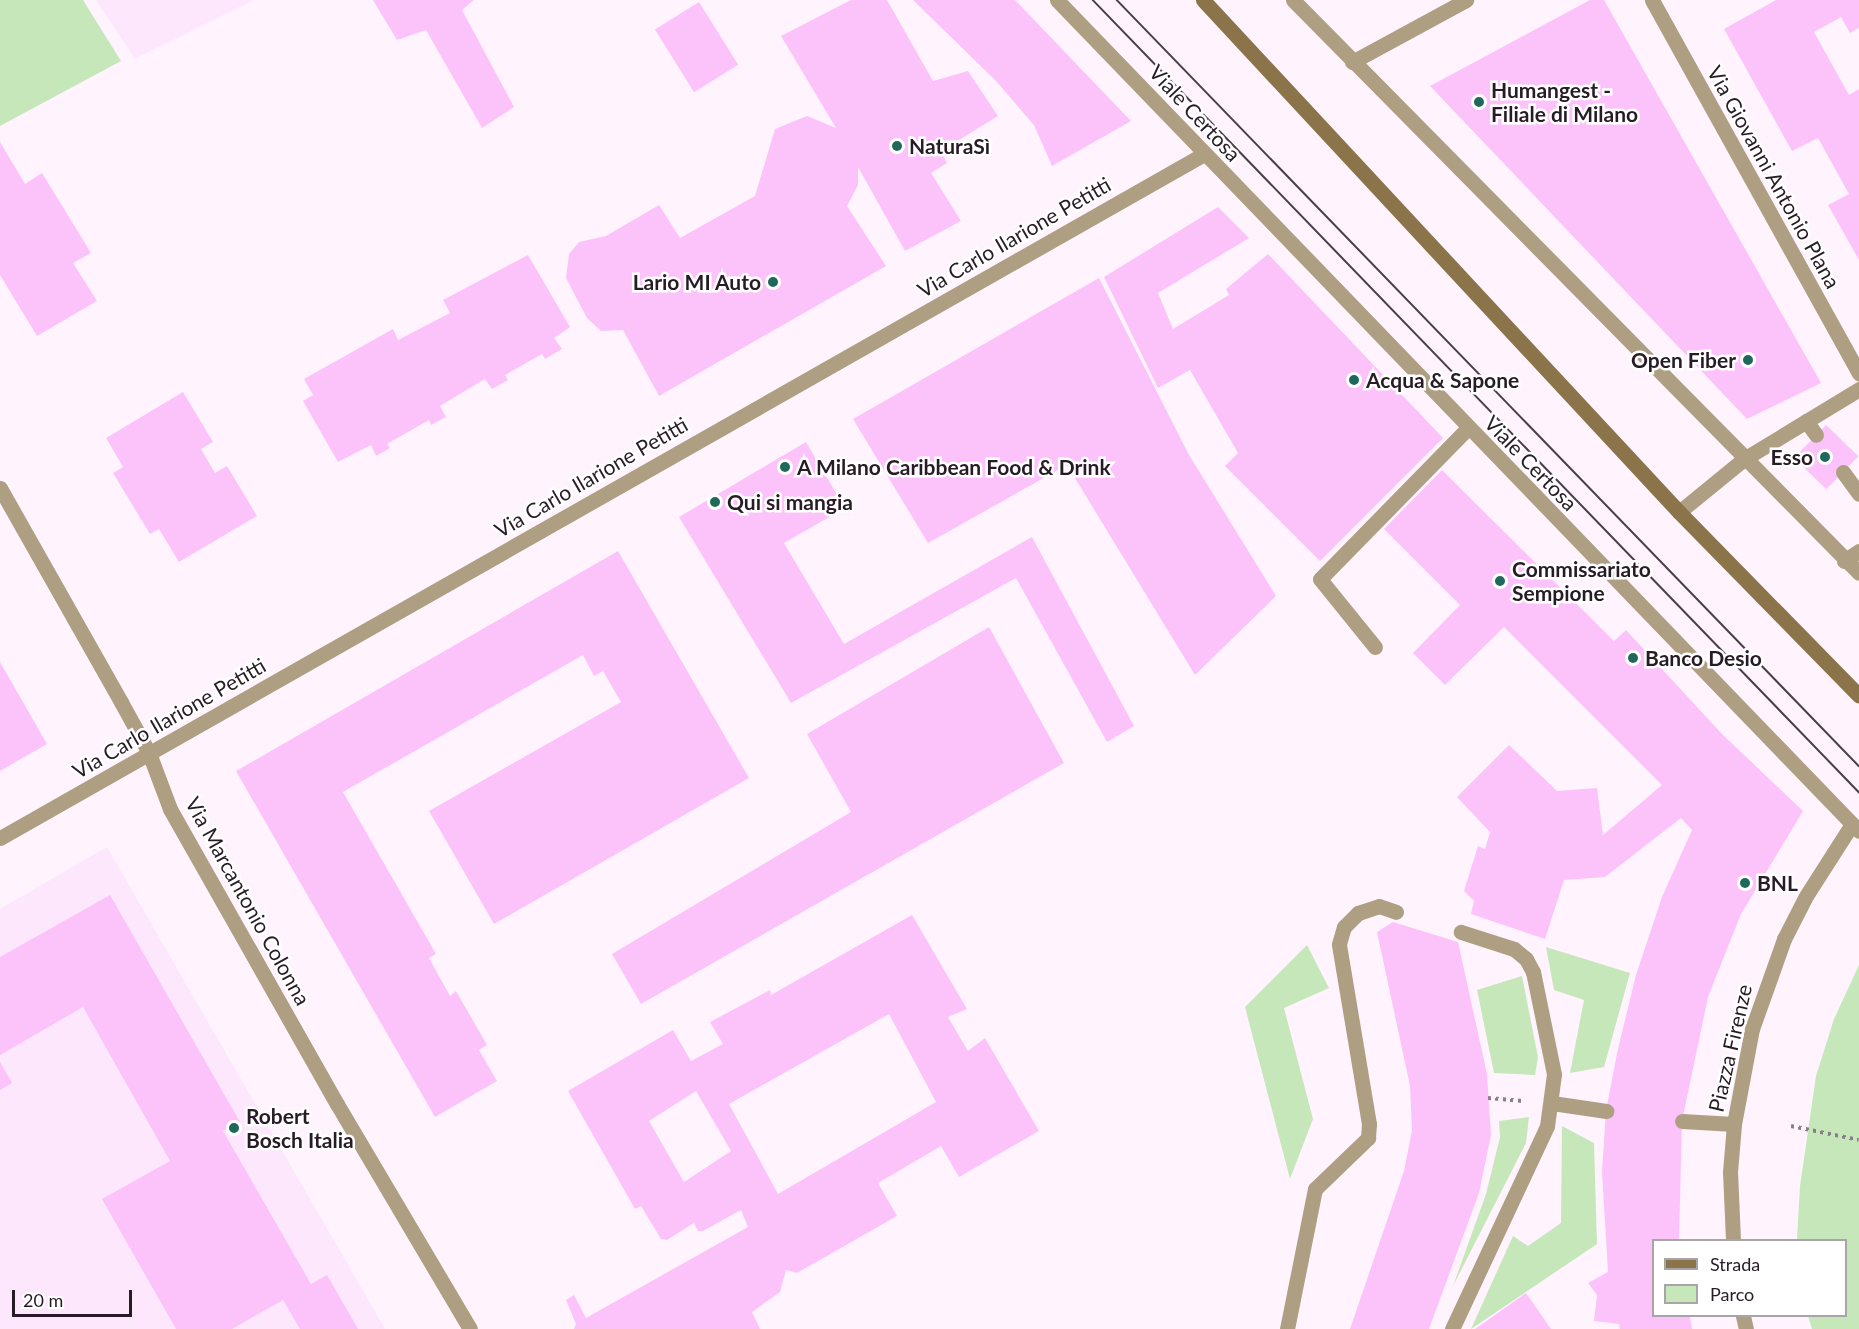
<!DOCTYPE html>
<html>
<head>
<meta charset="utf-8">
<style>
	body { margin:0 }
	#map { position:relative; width:1859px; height:1329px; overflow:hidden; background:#fff3fe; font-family:Lato,sans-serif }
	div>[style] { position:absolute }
	.built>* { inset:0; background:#fce7fc }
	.green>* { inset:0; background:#c6e7ba }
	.building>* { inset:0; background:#fcc3fb; transform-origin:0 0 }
	.path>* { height:4px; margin-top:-2px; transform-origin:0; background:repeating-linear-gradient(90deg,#8a7e89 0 3px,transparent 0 7.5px) }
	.service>* { height:15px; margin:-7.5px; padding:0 7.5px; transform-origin:7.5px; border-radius:7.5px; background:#af9f82 }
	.minor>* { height:15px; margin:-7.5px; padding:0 7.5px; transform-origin:7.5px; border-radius:7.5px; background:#af9f82 }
	.secondary>* { height:15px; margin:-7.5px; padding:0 7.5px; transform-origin:7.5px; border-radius:7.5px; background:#8b7449 }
	.tram>* { height:1.5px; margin:-0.75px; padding:0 0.75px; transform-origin:0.75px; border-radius:0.75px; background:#493e48 }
	.dots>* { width:16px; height:16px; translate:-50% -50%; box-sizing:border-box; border:3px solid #fff; border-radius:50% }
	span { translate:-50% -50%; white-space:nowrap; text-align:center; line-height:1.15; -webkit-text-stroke:5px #fff; paint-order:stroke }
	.poi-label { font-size:21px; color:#271c26; font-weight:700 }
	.left { translate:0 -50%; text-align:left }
	.right { translate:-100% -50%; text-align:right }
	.street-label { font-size:21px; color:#271c26 }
	.legend { position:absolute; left:1652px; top:1239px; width:195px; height:78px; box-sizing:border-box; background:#fff; border:2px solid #a9a4a8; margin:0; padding:8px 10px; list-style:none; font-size:18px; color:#271c26 }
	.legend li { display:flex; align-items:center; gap:12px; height:30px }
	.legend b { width:30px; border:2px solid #a9a4a8 }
	.scale { position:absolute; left:12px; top:1290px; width:120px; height:27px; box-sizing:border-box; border:3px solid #271c26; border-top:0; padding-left:8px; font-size:18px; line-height:21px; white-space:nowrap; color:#271c26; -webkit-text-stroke:4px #fff; paint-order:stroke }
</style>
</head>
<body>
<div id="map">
	<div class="built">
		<div style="clip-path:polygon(96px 0,254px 0,135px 59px)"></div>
		<div style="clip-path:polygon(107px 847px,385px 1329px,0 1329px,0 909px)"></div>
	</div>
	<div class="green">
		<div style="clip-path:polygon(0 0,83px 0,121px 61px,0 126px)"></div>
		<div style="clip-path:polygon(1307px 945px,1329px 988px,1284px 1008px,1313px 1119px,1290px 1179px,1245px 1007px)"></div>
		<div style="clip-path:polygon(1546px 947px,1630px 973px,1604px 1067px,1570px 1073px,1584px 1000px,1554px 990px)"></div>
		<div style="clip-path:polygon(1859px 965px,1859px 1329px,1812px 1329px,1808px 1316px,1846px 1316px,1846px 1240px,1797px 1239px,1800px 1186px,1816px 1076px,1834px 1019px)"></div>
		<div style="clip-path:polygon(1522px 976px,1538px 1057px,1535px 1075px,1494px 1073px,1477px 990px)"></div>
		<div style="clip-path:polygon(1529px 1117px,1526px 1143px,1453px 1286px,1486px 1194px,1500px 1137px,1499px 1121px)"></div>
		<div style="clip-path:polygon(1562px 1126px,1594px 1143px,1597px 1244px,1471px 1329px,1513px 1236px,1528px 1246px,1561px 1223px)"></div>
	</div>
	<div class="building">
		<div style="clip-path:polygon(373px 0,474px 0,462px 10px,514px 107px,482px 128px,426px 30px,397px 40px)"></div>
		<div style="clip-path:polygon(851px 0,887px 0,933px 81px,968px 71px,998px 116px,941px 151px,947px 163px,931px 173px,961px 221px,905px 251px,858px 167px,858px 185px,847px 206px,886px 266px,659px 396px,623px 330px,601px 331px,587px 318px,566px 278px,569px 254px,579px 242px,606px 236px,659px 205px,680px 238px,755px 196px,775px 129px,807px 116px,836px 128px,781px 36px)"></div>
		<div style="clip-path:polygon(913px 0,1015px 0,1131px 121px,1052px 166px,1034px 125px,996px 81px)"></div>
		<div style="clip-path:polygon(1590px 0,1604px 0,1821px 383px,1747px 419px,1430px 86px)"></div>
		<div style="clip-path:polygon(1776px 0,1859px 0,1859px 28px,1850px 33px,1841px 17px,1814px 32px,1849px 95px,1859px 89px,1859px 260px,1828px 205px,1849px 194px,1818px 138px,1792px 151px,1724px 29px)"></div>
		<div style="left:699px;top:2px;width:74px;height:52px;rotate:58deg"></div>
		<div style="clip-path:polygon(0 142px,25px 184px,42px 173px,91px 253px,73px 263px,97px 301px,37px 336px,0 275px)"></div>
		<div style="clip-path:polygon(1218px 207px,1249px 238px,1158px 293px,1173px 329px,1229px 295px,1226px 289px,1268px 254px,1443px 438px,1320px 561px,1225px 466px,1238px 453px,1190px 370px,1158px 388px,1104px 277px)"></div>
		<div style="clip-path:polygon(528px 255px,570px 327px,554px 338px,562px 349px,545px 359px,542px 354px,505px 375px,508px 380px,492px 389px,485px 379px,440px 406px,446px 417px,431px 425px,429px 420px,387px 444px,390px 448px,376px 456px,371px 445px,338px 462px,303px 401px,313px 395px,304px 379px,393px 329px,398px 340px,450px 313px,443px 300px)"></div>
		<div style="clip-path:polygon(1099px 278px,1189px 455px,1276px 596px,1195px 675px,1067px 465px,928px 543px,853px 419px)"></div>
		<div style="clip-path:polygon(183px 392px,213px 442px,201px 449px,215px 473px,227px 466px,257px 516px,179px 562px,159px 529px,150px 534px,113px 473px,123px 467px,106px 438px)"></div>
		<div style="left:1826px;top:425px;width:45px;height:46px;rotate:44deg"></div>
		<div style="clip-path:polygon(806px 442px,845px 508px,784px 543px,844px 644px,1032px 537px,1134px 726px,1107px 742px,1016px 578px,791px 703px,679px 517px)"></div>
		<div style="clip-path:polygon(1442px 470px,1614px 641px,1626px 630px,1722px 734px,1803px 811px,1741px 914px,1708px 997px,1682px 1121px,1679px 1240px,1653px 1240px,1653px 1316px,1690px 1316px,1692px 1329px,1620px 1329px,1619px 1324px,1594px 1321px,1597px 1295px,1588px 1283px,1608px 1272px,1602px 1172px,1606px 1111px,1617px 1053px,1636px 975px,1662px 897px,1692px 830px,1681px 818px,1605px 877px,1564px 880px,1545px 939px,1471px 914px,1474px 901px,1464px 891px,1478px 846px,1485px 849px,1490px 832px,1457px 797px,1509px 745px,1557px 791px,1597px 788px,1603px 835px,1662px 785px,1504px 627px,1445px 685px,1413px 653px,1460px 605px,1384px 529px)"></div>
		<div style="clip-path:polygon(618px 551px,749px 778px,494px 924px,429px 811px,621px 702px,603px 671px,594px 676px,583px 655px,343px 792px,436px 954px,429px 958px,450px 996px,456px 991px,487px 1045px,479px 1050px,497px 1081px,435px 1117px,236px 771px)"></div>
		<div style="clip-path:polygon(989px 627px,1064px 763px,641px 1004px,612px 954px,851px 812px,807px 734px)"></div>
		<div style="clip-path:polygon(0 662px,47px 744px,0 771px)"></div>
		<div style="clip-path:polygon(110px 895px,240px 1122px,223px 1131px,311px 1284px,327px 1275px,358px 1329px,300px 1329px,283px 1300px,232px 1329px,176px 1329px,102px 1199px,170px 1161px,83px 1007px,0 1055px,0 957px)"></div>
		<div style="clip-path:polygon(evenodd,912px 915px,967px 1009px,948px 1017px,968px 1051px,985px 1038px,1039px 1131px,959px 1177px,941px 1146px,878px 1183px,897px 1216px,797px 1273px,786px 1270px,780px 1292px,752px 1312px,760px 1329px,574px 1329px,576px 1324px,566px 1300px,574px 1295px,586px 1318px,748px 1227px,741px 1210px,703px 1231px,698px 1231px,694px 1223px,667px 1240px,661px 1239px,641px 1206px,635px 1209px,568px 1091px,673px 1030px,691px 1061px,723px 1044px,710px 1022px,770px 990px,771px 995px,912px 915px,889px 1014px,936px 1102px,778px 1194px,729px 1104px,889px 1014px,912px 915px,696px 1091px,731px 1151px,684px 1182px,649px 1121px,696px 1091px)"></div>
		<div style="clip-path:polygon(1393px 922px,1458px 942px,1487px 1074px,1491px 1135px,1479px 1193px,1429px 1329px,1350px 1329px,1404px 1171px,1412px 1130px,1410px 1086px,1377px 932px)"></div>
		<div style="clip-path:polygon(0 1062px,12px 1083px,0 1090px)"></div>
		<div style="clip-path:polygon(1526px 1293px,1551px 1329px,1475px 1329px)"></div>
	</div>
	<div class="path">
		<div style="left:1488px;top:1098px;width:35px;rotate:5deg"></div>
		<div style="left:1791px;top:1126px;width:69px;rotate:11.6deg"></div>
	</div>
	<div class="service">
		<div style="left:1806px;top:421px;width:17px;rotate:54deg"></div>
		<div style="left:1744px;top:459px;width:135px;rotate:-31.3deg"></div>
		<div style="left:1843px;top:472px;width:27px;rotate:54deg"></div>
		<div style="left:1844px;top:561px;width:18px;rotate:-34deg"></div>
		<div style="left:1375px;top:647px;width:87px;rotate:-129deg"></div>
		<div style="left:1320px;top:579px;width:211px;rotate:-45.6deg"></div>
		<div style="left:1552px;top:1103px;width:55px;rotate:8.4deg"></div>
		<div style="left:1682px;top:1121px;width:52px;rotate:3.3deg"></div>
		<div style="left:1287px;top:1329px;width:143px;rotate:-78.7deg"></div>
		<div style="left:1315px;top:1189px;width:74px;rotate:-43.9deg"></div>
		<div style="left:1368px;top:1138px;width:14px;rotate:-86deg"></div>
		<div style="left:1369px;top:1124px;width:182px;rotate:-99.5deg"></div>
		<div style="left:1339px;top:944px;width:18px;rotate:-74deg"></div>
		<div style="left:1344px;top:927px;width:20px;rotate:-45deg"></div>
		<div style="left:1358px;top:913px;width:22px;rotate:-18deg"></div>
		<div style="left:1379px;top:906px;width:18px;rotate:19deg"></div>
		<div style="left:1452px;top:1329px;width:224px;rotate:-64.9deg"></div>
		<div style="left:1547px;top:1126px;width:52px;rotate:-82.3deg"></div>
		<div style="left:1554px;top:1074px;width:104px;rotate:-101.6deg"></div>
		<div style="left:1533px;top:972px;width:15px;rotate:-118deg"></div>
		<div style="left:1526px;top:959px;width:16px;rotate:-140deg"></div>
		<div style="left:1514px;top:949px;width:56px;rotate:-162.2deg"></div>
	</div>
	<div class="minor">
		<div style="left:1057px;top:0;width:1155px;rotate:46.02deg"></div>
		<div style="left:1293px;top:0;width:805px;rotate:45.35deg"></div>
		<div style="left:1652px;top:0;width:427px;rotate:61deg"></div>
		<div style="left:1352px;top:62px;width:130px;rotate:-28.5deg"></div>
		<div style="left:0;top:488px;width:246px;rotate:60.5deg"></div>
		<div style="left:121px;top:702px;width:58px;rotate:61.2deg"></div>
		<div style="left:149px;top:753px;width:60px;rotate:69.4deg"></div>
		<div style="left:170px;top:809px;width:339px;rotate:60.5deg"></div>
		<div style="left:337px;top:1104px;width:261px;rotate:59.4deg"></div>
		<div style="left:1679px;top:512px;width:84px;rotate:-39.2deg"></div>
		<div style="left:0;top:838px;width:1385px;rotate:-29.6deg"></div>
		<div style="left:1733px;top:1240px;width:68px;rotate:-92.5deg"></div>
		<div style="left:1730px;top:1172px;width:48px;rotate:-85.2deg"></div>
		<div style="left:1734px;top:1124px;width:97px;rotate:-79.3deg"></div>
		<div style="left:1752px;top:1029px;width:96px;rotate:-70.4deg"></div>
		<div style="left:1784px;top:939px;width:48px;rotate:-62.9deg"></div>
		<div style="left:1806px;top:896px;width:85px;rotate:-57.4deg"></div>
		<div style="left:1743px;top:1316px;width:13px;rotate:77deg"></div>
	</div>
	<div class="secondary">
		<div style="left:1203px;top:0;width:699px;rotate:47.09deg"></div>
		<div style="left:1679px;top:512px;width:257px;rotate:45.6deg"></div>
	</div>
	<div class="tram">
		<div style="left:1093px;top:0;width:1102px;rotate:45.96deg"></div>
		<div style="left:1117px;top:0;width:1066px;rotate:45.91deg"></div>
	</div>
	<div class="dots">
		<div style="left:1479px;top:102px;background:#21685c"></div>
		<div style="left:897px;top:146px;background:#21685c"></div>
		<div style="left:773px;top:282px;background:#21685c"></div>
		<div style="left:1748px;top:360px;background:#21685c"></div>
		<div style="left:1354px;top:380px;background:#21685c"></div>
		<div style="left:1825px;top:457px;background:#21685c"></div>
		<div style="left:785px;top:467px;background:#21685c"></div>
		<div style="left:715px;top:502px;background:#21685c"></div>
		<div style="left:1500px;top:581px;background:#21685c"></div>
		<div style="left:1633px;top:658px;background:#21685c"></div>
		<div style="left:1745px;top:883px;background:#21685c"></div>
		<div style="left:234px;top:1128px;background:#21685c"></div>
	</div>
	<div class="poi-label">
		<span class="left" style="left:1491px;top:102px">Humangest -<br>Filiale di Milano</span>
		<span class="left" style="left:909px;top:146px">NaturaSì</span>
		<span class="right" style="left:761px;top:282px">Lario MI Auto</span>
		<span class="right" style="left:1736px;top:360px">Open Fiber</span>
		<span class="left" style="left:1366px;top:380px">Acqua &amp; Sapone</span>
		<span class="right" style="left:1813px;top:457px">Esso</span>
		<span class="left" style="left:797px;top:467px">A Milano Caribbean Food &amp; Drink</span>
		<span class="left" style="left:727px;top:502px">Qui si mangia</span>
		<span class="left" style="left:1512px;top:581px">Commissariato<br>Sempione</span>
		<span class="left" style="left:1645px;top:658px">Banco Desio</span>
		<span class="left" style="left:1757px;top:883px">BNL</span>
		<span class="left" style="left:246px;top:1128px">Robert<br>Bosch Italia</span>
	</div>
	<div class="street-label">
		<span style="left:1195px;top:113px;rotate:47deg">Viale Certosa</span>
		<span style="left:1774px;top:177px;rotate:61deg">Via Giovanni Antonio Plana</span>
		<span style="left:1014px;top:237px;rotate:-30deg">Via Carlo Ilarione Petitti</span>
		<span style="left:1531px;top:463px;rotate:46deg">Viale Certosa</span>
		<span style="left:591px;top:477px;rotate:-30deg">Via Carlo Ilarione Petitti</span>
		<span style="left:169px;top:718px;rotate:-30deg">Via Carlo Ilarione Petitti</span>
		<span style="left:248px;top:901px;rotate:61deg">Via Marcantonio Colonna</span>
		<span style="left:1730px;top:1048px;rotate:-77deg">Piazza Firenze</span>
	</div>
	<ul class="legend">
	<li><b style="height:8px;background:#8b7449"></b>Strada</li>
	<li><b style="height:16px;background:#c6e7ba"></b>Parco</li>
	</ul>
	<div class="scale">20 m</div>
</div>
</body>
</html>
